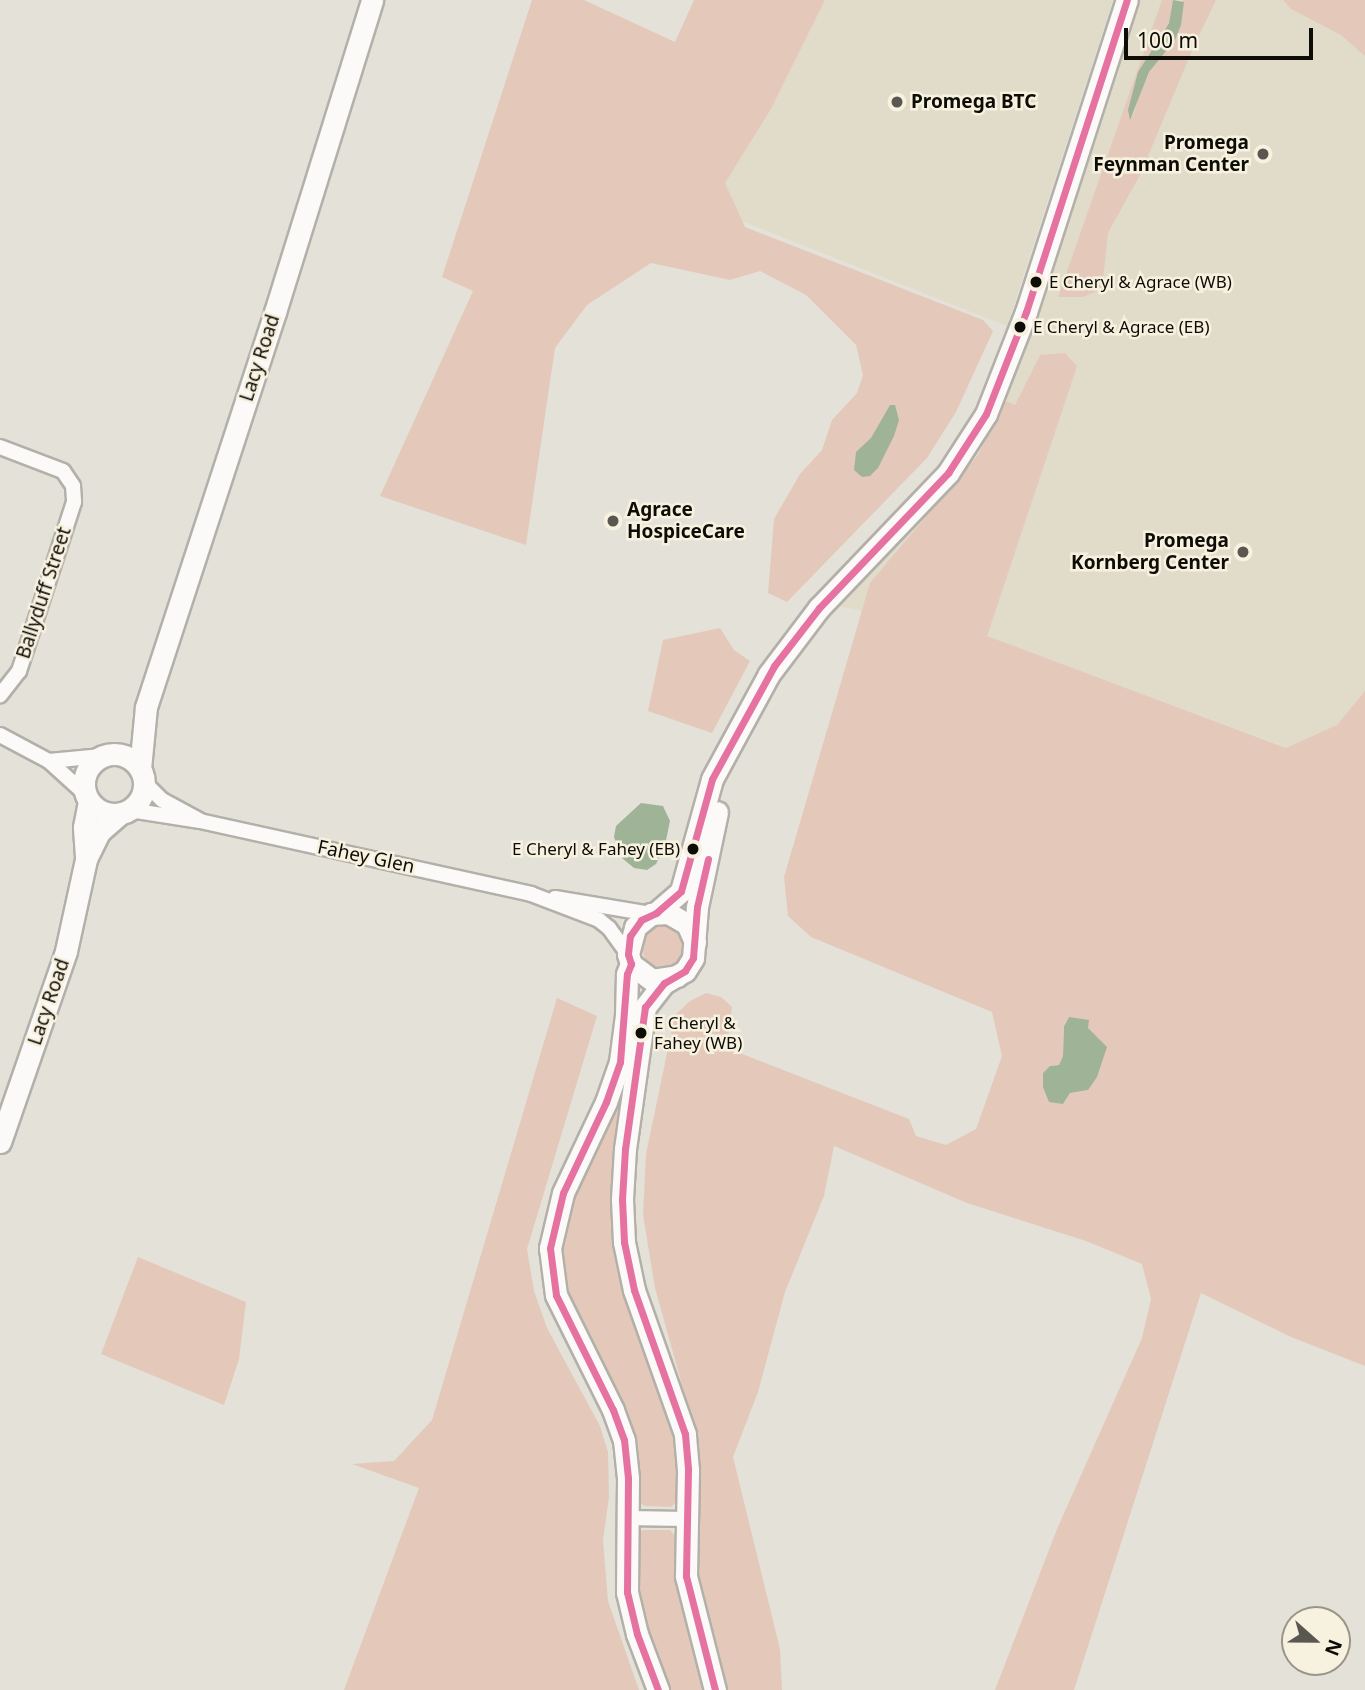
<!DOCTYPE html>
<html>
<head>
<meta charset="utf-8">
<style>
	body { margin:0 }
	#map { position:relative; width:1365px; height:1690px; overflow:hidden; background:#e4e1d8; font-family:"Noto Sans",sans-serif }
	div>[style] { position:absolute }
	.built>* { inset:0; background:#e1dbc9 }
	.green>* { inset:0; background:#e4c9bb }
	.round { border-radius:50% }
	.water>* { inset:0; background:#9fb396 }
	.roads { filter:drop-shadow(2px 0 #b2b0a9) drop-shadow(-2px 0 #b2b0a9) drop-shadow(0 2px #b2b0a9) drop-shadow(0 -2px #b2b0a9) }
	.street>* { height:14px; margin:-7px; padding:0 7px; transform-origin:7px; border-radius:7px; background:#fbfaf9 }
	.secondary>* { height:21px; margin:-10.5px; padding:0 10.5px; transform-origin:10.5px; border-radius:10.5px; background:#fbfaf9 }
	.secondary>.ring { margin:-10.5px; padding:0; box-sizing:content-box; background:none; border:21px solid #fbfaf9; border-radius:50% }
	.bus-1>* { height:7px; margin:-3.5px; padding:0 3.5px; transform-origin:3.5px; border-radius:3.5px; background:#e672a2 }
	.dots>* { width:19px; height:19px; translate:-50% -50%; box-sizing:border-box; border:4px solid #f7f1df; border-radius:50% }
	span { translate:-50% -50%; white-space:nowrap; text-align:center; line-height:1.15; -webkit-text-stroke:5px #f7f1df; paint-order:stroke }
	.bus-label { font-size:17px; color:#0e0c06 }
	.left { translate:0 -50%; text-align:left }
	.right { translate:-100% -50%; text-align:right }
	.poi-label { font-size:19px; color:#0e0c06; font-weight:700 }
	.street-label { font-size:19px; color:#0e0c06 }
	.north { position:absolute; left:1281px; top:1606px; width:70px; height:70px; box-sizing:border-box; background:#f7f1df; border:2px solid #9a9588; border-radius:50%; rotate:111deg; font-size:19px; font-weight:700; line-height:28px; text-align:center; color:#0e0c06 }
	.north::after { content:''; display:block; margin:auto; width:24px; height:32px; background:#595750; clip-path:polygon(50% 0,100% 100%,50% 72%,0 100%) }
	.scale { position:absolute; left:1124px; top:28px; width:189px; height:32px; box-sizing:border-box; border:4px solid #0e0c06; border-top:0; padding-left:9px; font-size:21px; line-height:24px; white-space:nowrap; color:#0e0c06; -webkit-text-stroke:5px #f7f1df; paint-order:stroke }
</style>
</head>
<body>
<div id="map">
	<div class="built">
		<div style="clip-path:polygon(825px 0,1113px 0,1007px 326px,709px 208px,771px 109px)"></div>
		<div style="clip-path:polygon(1140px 0,1365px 0,1365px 777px,987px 636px,838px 606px,924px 518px,976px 456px,1007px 397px)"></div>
	</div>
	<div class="green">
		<div style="clip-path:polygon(532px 0,584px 0,675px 42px,694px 0,825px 0,771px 109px,725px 183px,745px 227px,983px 320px,993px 331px,956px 412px,927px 458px,787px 602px,768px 593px,774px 519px,800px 474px,822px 450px,832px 420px,857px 393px,863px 375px,856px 345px,806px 295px,760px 271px,730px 280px,651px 263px,587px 305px,555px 348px,526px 545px,380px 496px,473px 291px,442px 277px)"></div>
		<div style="clip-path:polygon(1162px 0,1173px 0,1169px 22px,1138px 72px,1133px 118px,1140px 90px,1149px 72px,1175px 40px,1183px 0,1216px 0,1194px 46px,1141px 173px,1108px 233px,1102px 289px,1083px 297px,1058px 297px)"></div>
		<div style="clip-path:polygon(1283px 0,1365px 0,1365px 56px,1341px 35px,1291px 9px)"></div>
		<div style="clip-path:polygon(evenodd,1065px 353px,1077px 366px,987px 636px,1286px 748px,1337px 725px,1365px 691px,1365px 1366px,1291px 1337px,1201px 1293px,1074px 1690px,995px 1690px,1057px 1529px,1142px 1338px,1151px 1299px,1142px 1264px,1086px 1241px,967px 1203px,834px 1146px,824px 1196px,785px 1292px,758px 1392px,733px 1457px,780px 1649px,782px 1690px,726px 1690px,699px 1588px,696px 1461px,689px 1410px,655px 1288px,643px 1215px,646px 1154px,675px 1015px,690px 1001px,706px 993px,721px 997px,732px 1007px,727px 1048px,909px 1119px,916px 1136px,946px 1145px,976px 1129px,1002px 1056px,992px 1012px,811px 937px,788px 916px,784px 877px,870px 583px,978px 455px,1005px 401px,1015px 405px,1040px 355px,1065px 353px,1069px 1017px,1088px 1090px,1070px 1093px,1063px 1104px,1050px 1066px,1059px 1065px,1063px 1056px,1064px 1025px,1069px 1017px)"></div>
		<div style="clip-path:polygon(720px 628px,734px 650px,750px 661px,712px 733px,648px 711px,663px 640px)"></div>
		<div class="round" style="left:642px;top:926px;width:42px;height:42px"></div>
		<div style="clip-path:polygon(557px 998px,597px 1016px,527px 1249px,534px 1291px,547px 1328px,600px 1426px,608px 1452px,609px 1497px,603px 1540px,608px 1601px,639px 1690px,344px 1690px,419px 1488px,352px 1464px,394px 1461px,432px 1420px)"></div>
		<div style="clip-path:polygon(631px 1060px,615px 1194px,672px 1409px,681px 1498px,671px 1507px,645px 1506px,638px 1502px,566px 1296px,558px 1255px,564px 1211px)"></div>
		<div style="clip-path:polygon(138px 1257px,246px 1302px,239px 1359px,224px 1405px,101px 1354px)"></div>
		<div style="clip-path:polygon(643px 1530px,670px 1530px,680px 1541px,708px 1690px,666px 1690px,637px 1602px,637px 1534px)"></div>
	</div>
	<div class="water">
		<div style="clip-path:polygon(1173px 0,1184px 2px,1181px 25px,1175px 40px,1149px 72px,1130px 120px,1128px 110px,1138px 72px,1169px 23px)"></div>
		<div style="clip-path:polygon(890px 405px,895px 405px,899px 420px,894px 436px,878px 468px,870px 476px,862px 477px,854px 470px,856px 452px,871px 438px)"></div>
		<div style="clip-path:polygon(641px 803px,663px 806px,670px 821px,665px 845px,656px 864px,647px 870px,634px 868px,622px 858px,614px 837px,616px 826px)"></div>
		<div style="clip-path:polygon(1069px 1017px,1089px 1020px,1088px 1028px,1107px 1047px,1097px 1077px,1088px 1090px,1070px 1093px,1063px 1104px,1049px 1102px,1043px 1087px,1043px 1073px,1050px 1066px,1059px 1065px,1063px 1056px,1064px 1026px)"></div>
	</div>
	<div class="roads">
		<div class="street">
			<div style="left:0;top:447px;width:67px;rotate:20.9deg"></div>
			<div style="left:63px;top:471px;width:18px;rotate:56deg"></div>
			<div style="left:73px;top:486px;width:16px;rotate:86deg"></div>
			<div style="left:74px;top:502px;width:178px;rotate:108deg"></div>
			<div style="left:19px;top:671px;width:31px;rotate:128deg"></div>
			<div style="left:0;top:735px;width:55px;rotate:28deg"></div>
			<div style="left:49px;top:761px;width:47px;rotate:42.4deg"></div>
			<div style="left:49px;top:761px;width:53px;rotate:-5.4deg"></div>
			<div style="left:144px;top:782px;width:25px;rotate:45deg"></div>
			<div style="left:162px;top:800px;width:42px;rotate:28.4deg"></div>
			<div style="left:130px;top:810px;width:71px;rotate:8.9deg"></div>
			<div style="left:200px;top:821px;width:339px;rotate:12.4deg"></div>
			<div style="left:531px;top:894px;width:73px;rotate:20.9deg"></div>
			<div style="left:599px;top:920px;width:13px;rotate:39deg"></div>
			<div style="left:609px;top:928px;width:32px;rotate:54deg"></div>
			<div style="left:555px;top:898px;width:97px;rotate:9.5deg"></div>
			<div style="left:628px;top:1518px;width:58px;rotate:1deg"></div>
		</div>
		<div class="secondary">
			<div class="ring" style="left:84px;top:754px;width:39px;height:39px"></div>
			<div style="left:140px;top:769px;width:62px;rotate:-84.5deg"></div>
			<div style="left:146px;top:707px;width:416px;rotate:-71.9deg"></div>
			<div style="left:275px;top:312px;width:327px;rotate:-72.7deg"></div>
			<div style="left:86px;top:857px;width:30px;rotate:-94deg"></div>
			<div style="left:84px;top:827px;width:25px;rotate:-79deg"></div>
			<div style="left:656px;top:913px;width:33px;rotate:-41deg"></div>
			<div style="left:681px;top:891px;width:116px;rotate:-74.5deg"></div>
			<div style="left:712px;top:779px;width:119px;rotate:-61.5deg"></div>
			<div style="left:769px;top:674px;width:83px;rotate:-52.9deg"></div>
			<div style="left:819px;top:608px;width:187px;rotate:-46.3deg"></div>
			<div style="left:948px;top:473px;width:70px;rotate:-57.2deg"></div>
			<div style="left:986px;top:414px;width:110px;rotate:-68.6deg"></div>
			<div style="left:1026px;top:312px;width:328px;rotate:-72.1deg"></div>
			<div style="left:631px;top:964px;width:11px;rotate:112deg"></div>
			<div style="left:627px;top:974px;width:41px;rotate:91.4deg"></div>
			<div style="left:626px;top:1015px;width:47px;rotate:97.3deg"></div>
			<div style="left:620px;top:1062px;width:42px;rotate:109.3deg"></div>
			<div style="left:606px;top:1102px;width:101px;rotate:115.3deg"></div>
			<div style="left:563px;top:1193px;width:57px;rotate:103.3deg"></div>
			<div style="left:550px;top:1248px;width:47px;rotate:82.7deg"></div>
			<div style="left:556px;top:1295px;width:128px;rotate:63.6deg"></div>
			<div style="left:613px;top:1410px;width:32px;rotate:70deg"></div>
			<div style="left:624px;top:1440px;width:38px;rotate:84deg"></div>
			<div style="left:628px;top:1478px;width:114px;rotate:90.5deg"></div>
			<div style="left:627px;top:1592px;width:43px;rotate:76.6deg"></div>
			<div style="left:637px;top:1634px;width:60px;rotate:69.4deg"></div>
			<div style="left:677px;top:976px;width:25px;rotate:171deg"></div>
			<div style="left:652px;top:980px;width:26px;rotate:-143deg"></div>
			<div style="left:631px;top:964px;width:10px;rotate:-107deg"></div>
			<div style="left:628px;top:954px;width:28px;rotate:-75deg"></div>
			<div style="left:635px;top:927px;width:21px;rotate:-39deg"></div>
			<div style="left:651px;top:914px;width:17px;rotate:-3deg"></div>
			<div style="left:668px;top:913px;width:22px;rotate:30deg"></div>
			<div style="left:687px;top:924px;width:20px;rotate:66deg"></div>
			<div style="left:0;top:1142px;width:202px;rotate:-70.9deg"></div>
			<div style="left:66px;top:951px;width:94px;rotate:-77.7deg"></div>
			<div style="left:86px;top:859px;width:30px;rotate:-64deg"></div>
			<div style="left:99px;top:832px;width:28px;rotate:-41deg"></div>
			<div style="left:715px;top:1690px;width:118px;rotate:-104.3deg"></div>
			<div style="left:686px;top:1576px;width:106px;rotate:-88.9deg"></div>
			<div style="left:688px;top:1470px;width:36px;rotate:-95deg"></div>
			<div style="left:685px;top:1434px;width:153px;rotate:-109.5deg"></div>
			<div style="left:634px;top:1290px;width:49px;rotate:-101.8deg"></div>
			<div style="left:624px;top:1242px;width:43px;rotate:-92.7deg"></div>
			<div style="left:622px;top:1199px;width:50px;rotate:-86.6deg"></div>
			<div style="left:625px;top:1149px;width:143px;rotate:-82deg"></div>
			<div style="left:645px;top:1007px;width:31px;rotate:-52deg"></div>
			<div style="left:664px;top:983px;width:24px;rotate:-30deg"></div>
			<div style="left:685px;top:971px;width:15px;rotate:-58deg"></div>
			<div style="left:693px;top:958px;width:51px;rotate:-85.5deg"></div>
			<div style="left:697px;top:907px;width:97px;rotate:-78.1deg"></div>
		</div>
	</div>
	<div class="bus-1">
		<div style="left:708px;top:859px;width:49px;rotate:102.9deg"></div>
		<div style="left:697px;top:907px;width:51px;rotate:94.5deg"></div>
		<div style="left:693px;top:958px;width:15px;rotate:122deg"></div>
		<div style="left:685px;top:971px;width:24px;rotate:150deg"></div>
		<div style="left:664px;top:983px;width:31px;rotate:128deg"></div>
		<div style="left:645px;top:1007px;width:143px;rotate:98deg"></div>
		<div style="left:625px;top:1149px;width:50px;rotate:93.4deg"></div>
		<div style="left:622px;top:1199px;width:43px;rotate:87.3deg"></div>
		<div style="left:624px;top:1242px;width:49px;rotate:78.2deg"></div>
		<div style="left:634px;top:1290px;width:153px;rotate:70.5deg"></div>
		<div style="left:685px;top:1434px;width:36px;rotate:85deg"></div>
		<div style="left:688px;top:1470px;width:106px;rotate:91.1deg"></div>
		<div style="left:686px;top:1576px;width:118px;rotate:75.7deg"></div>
		<div style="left:658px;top:1690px;width:60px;rotate:-110.6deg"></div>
		<div style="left:637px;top:1634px;width:43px;rotate:-103.4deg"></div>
		<div style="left:627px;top:1592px;width:114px;rotate:-89.5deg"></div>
		<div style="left:628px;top:1478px;width:38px;rotate:-96deg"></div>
		<div style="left:624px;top:1440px;width:32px;rotate:-110deg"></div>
		<div style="left:613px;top:1410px;width:128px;rotate:-116.4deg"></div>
		<div style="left:556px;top:1295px;width:47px;rotate:-97.3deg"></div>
		<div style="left:550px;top:1248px;width:57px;rotate:-76.7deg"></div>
		<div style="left:563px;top:1193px;width:101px;rotate:-64.7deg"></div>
		<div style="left:606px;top:1102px;width:42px;rotate:-70.7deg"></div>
		<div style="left:620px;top:1062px;width:88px;rotate:-85.5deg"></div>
		<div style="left:627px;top:974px;width:11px;rotate:-68deg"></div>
		<div style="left:631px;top:964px;width:10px;rotate:-107deg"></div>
		<div style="left:628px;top:954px;width:18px;rotate:-84deg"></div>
		<div style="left:630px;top:936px;width:19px;rotate:-55deg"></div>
		<div style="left:641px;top:920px;width:17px;rotate:-25deg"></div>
		<div style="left:656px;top:913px;width:33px;rotate:-41deg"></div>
		<div style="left:681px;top:891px;width:116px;rotate:-74.5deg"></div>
		<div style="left:712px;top:779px;width:129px;rotate:-61.2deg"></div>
		<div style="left:774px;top:666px;width:73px;rotate:-52.2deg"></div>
		<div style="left:819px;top:608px;width:187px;rotate:-46.3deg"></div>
		<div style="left:948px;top:473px;width:70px;rotate:-57.2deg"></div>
		<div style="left:986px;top:414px;width:110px;rotate:-68.6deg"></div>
		<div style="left:1026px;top:312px;width:328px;rotate:-72.1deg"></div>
	</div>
	<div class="dots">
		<div style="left:897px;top:102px;background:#595750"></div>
		<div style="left:1263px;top:154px;background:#595750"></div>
		<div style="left:1036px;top:282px;background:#0e0c06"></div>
		<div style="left:1020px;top:327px;background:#0e0c06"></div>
		<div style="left:613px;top:521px;background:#595750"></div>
		<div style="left:1243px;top:552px;background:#595750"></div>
		<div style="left:693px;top:849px;background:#0e0c06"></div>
		<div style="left:641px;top:1033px;background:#0e0c06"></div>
	</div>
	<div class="bus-label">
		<span class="left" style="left:1049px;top:282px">E Cheryl &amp; Agrace (WB)</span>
		<span class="left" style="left:1033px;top:327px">E Cheryl &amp; Agrace (EB)</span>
		<span class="right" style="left:680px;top:849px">E Cheryl &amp; Fahey (EB)</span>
		<span class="left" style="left:654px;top:1033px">E Cheryl &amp;<br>Fahey (WB)</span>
	</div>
	<div class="poi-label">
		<span class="left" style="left:911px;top:102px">Promega BTC</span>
		<span class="right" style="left:1249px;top:154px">Promega<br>Feynman Center</span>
		<span class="left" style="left:627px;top:521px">Agrace<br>HospiceCare</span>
		<span class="right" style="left:1229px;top:552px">Promega<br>Kornberg Center</span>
	</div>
	<div class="street-label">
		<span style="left:260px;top:358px;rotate:-72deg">Lacy Road</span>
		<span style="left:44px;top:593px;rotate:-72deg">Ballyduff Street</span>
		<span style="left:366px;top:857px;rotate:12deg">Fahey Glen</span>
		<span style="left:49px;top:1002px;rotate:-71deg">Lacy Road</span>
	</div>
	<div class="north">N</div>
	<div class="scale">100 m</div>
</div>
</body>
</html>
